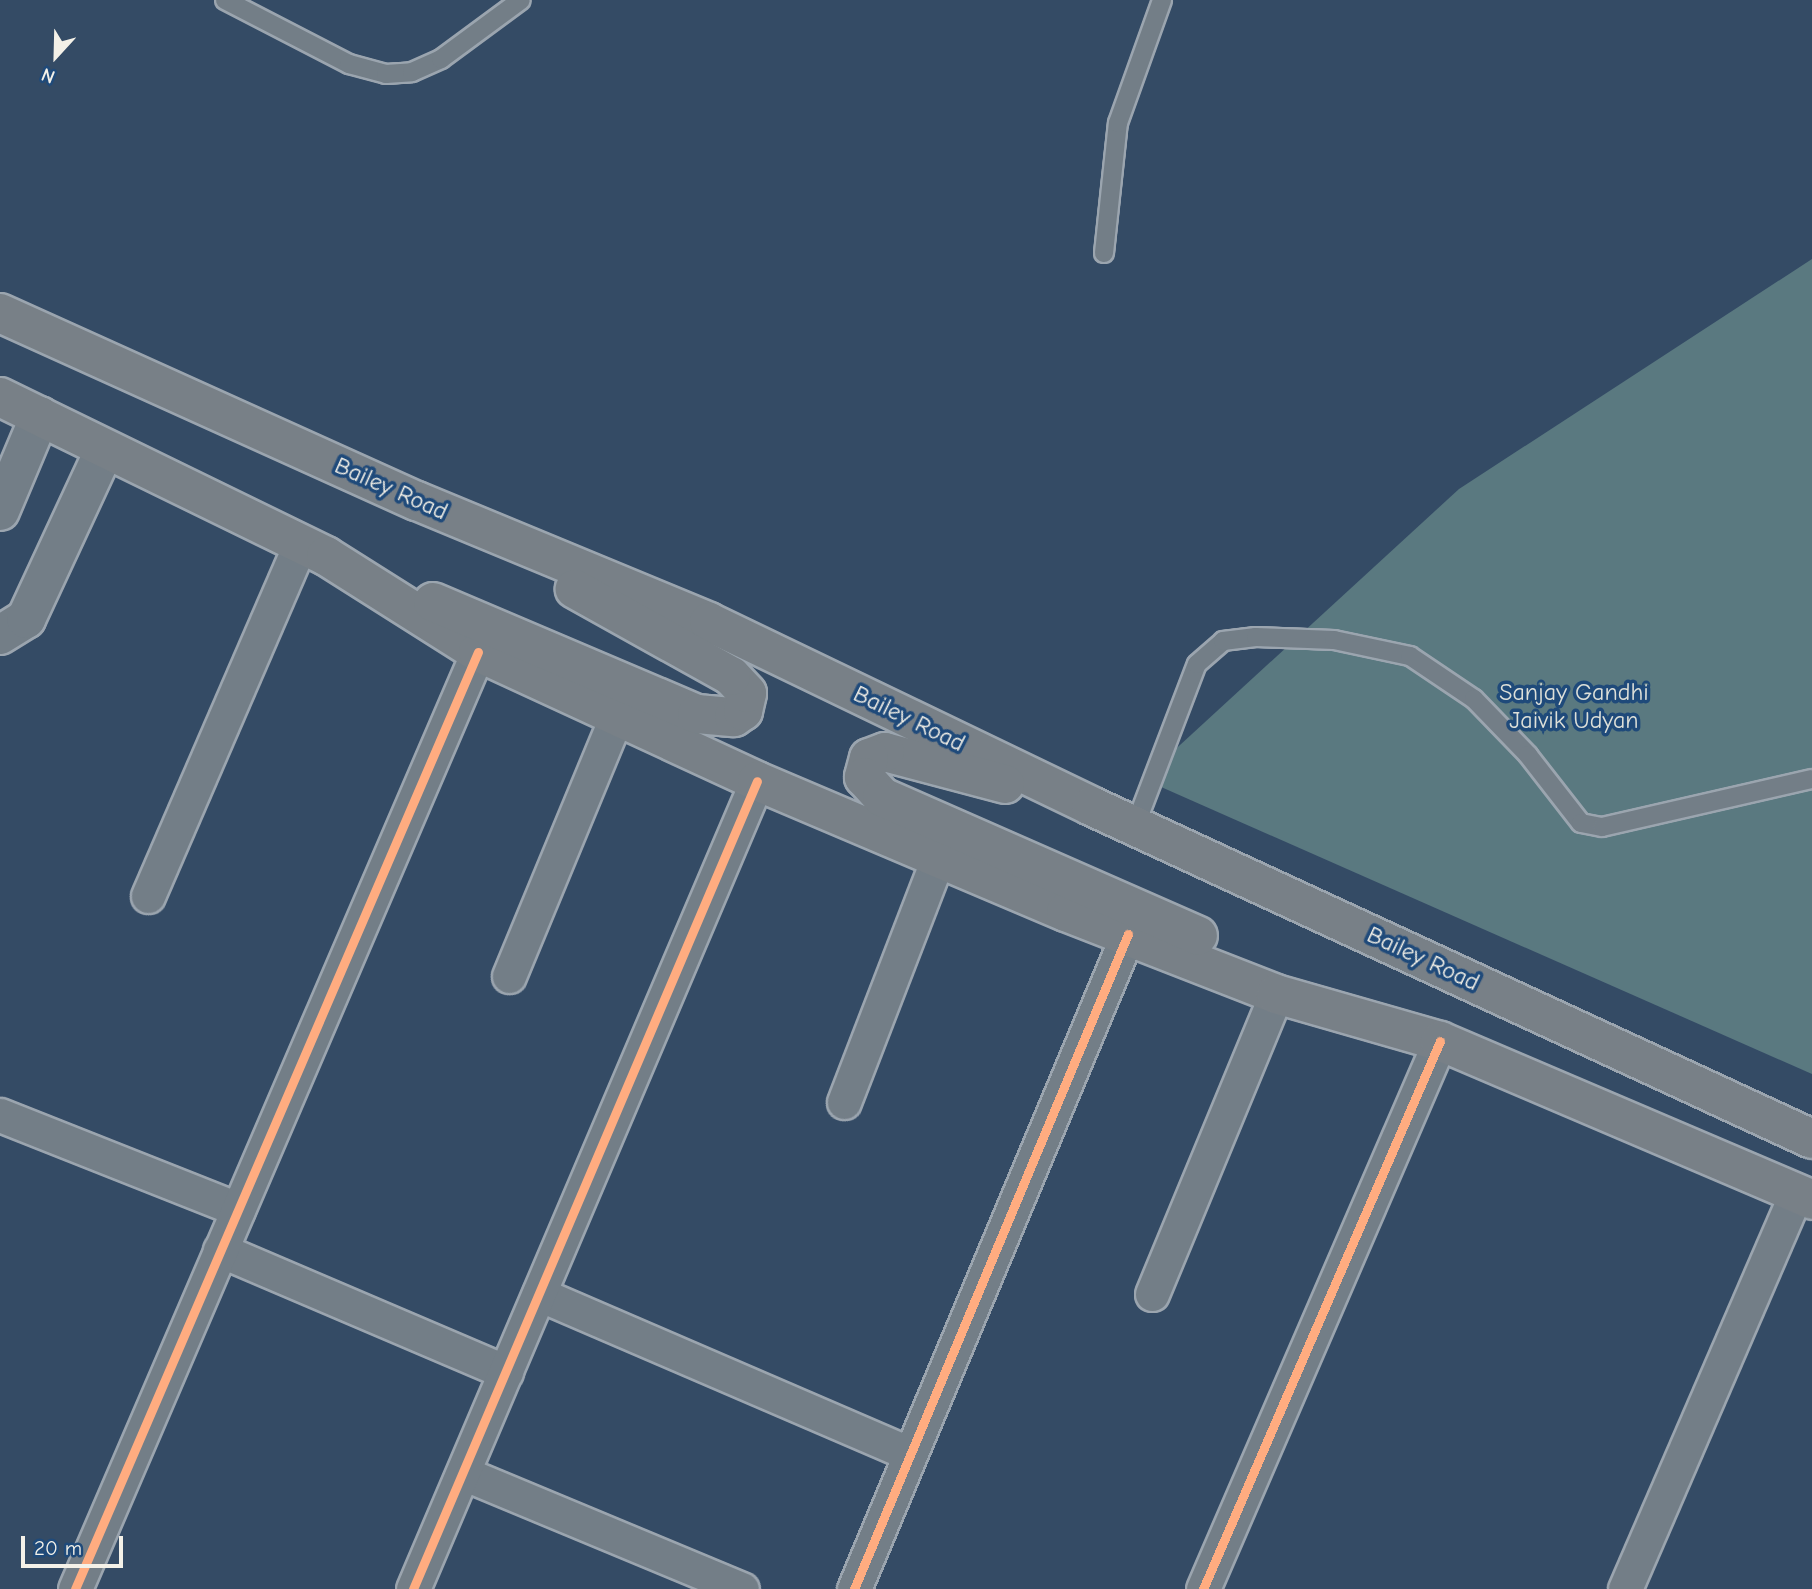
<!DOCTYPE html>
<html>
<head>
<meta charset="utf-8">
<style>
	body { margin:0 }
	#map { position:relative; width:1812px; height:1589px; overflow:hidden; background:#344b65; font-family:"Comic Neue",sans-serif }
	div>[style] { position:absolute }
	.green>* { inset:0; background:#5a7980 }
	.roads { filter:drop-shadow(2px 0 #9ba5af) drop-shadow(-2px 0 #9ba5af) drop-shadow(0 2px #9ba5af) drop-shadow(0 -2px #9ba5af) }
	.lane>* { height:18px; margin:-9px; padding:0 9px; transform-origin:9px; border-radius:9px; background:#737e87 }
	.street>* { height:33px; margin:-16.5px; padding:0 16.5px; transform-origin:16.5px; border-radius:16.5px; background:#737e87 }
	.secondary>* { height:38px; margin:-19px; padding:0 19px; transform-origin:19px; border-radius:19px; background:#737e87 }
	.highway>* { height:38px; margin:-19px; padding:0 19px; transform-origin:19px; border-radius:19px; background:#788087 }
	.cycleway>* { height:9px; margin:-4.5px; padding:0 4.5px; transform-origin:4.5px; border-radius:4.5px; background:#ffac80 }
	span { translate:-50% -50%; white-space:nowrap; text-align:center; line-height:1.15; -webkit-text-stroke:7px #1f4a7a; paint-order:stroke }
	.street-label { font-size:24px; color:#f4f1e8 }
	.park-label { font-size:24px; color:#dee0d9 }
	.north { position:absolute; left:21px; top:21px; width:70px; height:70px; -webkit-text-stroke:5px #1f4a7a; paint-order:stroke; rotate:202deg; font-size:19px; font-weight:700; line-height:28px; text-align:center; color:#f4f1e8 }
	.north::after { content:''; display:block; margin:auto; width:24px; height:32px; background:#f4f1e8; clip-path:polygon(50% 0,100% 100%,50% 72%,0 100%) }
	.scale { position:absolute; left:21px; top:1536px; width:102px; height:32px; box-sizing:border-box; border:4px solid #f4f1e8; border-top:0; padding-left:9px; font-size:21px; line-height:24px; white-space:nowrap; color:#f4f1e8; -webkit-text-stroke:5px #1f4a7a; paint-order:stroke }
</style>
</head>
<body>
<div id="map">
	<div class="green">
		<div style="clip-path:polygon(1812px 259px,1812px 1074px,1143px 779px,1459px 489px)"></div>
	</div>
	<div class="roads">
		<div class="lane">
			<div style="left:225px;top:0;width:140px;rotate:27.3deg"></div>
			<div style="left:349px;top:64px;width:38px;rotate:15deg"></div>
			<div style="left:386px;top:74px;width:26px;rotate:-4deg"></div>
			<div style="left:412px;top:72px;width:32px;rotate:-24deg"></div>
			<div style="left:441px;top:59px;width:99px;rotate:-36.4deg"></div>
			<div style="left:1104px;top:253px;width:131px;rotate:-83.9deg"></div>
			<div style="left:1118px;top:123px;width:131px;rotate:-70.3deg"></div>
			<div style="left:1135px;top:826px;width:173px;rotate:-69.1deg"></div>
			<div style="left:1197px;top:664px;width:35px;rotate:-41deg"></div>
			<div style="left:1223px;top:641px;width:33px;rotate:-7deg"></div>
			<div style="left:1256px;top:637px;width:78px;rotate:2.2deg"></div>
			<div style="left:1334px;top:640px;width:78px;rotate:11.9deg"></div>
			<div style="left:1410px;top:656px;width:77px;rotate:33.9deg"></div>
			<div style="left:1474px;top:699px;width:78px;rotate:46deg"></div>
			<div style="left:1528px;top:755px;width:86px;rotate:52.1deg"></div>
			<div style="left:1581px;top:823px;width:21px;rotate:11deg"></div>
			<div style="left:1602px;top:827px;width:215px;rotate:-12.9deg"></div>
		</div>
		<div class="street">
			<div style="left:148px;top:896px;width:385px;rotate:-66.6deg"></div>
			<div style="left:509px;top:976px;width:282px;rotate:-67.5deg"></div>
			<div style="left:844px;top:1102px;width:261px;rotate:-68.9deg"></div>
			<div style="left:0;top:1115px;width:256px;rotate:21.6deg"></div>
			<div style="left:220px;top:1250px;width:311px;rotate:23.1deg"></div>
			<div style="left:539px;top:1294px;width:404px;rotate:23.3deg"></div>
			<div style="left:1152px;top:1294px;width:325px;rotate:-67.5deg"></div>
			<div style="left:463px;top:1473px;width:302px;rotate:22.6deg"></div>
			<div style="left:75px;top:1589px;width:1020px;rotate:-66.73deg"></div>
			<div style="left:413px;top:1589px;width:878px;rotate:-66.94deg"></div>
			<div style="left:854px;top:1589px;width:710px;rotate:-67.3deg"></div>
			<div style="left:1203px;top:1589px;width:597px;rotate:-66.61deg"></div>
			<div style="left:1625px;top:1589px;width:431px;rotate:-66.6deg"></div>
		</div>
		<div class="secondary">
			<div style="left:0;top:511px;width:103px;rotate:-67.2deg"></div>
			<div style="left:0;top:635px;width:31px;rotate:-32deg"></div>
			<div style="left:26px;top:619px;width:185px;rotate:-65.1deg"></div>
		</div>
		<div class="highway">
			<div style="left:0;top:313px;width:457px;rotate:24.3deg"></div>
			<div style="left:417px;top:501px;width:316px;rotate:22.5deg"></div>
			<div style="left:709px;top:622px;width:424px;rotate:25.7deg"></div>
			<div style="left:1091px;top:806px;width:794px;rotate:24.79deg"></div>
			<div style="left:0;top:397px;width:363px;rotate:26deg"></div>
			<div style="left:326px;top:556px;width:180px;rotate:32.3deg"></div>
			<div style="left:478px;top:652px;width:307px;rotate:24.8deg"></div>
			<div style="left:757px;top:781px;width:336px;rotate:23deg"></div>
			<div style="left:1066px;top:912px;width:225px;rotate:21.3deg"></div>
			<div style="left:1276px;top:994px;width:171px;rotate:16deg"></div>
			<div style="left:1440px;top:1041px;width:405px;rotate:23.1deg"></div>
			<div style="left:433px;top:602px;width:287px;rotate:23deg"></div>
			<div style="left:697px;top:714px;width:37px;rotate:5deg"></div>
			<div style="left:734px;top:717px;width:11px;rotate:-34deg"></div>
			<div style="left:743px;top:711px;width:18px;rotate:-77deg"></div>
			<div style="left:747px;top:693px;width:23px;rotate:-133deg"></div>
			<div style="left:731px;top:676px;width:179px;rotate:-150.9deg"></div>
			<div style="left:1005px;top:784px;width:124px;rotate:-165.1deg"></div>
			<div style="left:885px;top:752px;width:17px;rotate:159deg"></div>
			<div style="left:869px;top:758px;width:20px;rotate:105deg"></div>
			<div style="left:864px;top:777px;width:27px;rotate:48deg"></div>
			<div style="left:882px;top:797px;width:345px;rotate:23.7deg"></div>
		</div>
	</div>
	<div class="cycleway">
		<div style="left:75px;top:1589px;width:1020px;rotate:-66.73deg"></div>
		<div style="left:413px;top:1589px;width:878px;rotate:-66.94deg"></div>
		<div style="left:854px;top:1589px;width:710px;rotate:-67.3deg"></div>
		<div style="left:1203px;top:1589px;width:597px;rotate:-66.61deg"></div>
	</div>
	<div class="street-label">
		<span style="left:391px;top:489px;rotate:24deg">Bailey Road</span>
		<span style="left:909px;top:719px;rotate:26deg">Bailey Road</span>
		<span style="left:1423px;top:959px;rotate:25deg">Bailey Road</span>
	</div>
	<div class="park-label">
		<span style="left:1574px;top:707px">Sanjay Gandhi<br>Jaivik Udyan</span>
	</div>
	<div class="north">N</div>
	<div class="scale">20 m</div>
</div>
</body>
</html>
